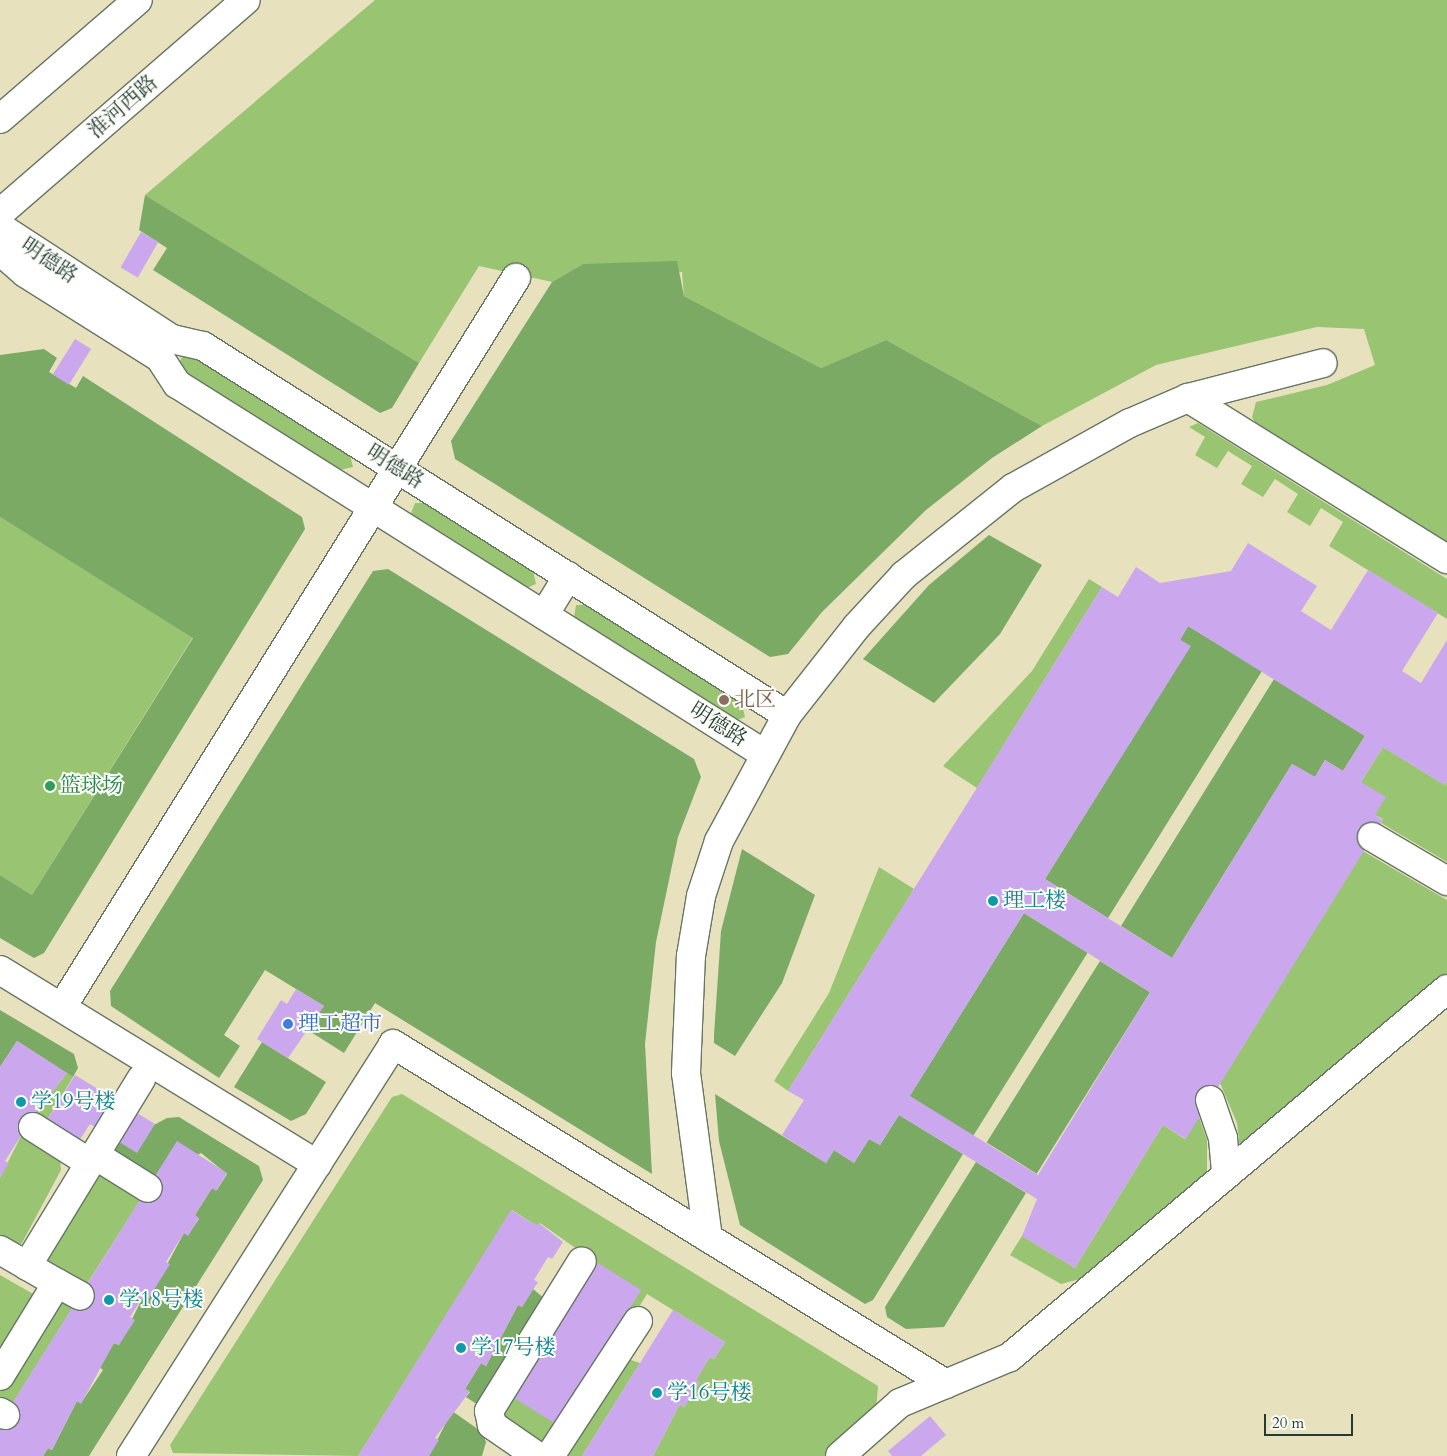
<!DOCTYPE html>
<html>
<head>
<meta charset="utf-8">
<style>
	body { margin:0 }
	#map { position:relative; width:1447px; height:1456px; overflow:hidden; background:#e8e1be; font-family:Cardo,"Noto Serif SC",serif }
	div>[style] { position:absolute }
	.green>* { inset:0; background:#99c472 }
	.forest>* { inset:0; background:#7aaa64; transform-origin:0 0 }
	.building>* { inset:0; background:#cba8ee; transform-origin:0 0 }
	.roads { filter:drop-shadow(1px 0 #657664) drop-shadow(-1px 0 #657664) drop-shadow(0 1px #657664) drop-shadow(0 -1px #657664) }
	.minor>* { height:28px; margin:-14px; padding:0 14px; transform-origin:14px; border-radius:14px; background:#fff }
	.major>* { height:28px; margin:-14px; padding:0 14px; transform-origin:14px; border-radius:14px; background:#fff }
	.dots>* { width:14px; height:14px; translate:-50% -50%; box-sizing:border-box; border:2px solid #fdfcf7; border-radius:50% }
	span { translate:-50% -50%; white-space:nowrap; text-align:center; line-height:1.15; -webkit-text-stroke:4px #fdfcf7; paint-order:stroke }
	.street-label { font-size:21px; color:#1f3d34 }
	.education-label { font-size:21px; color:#785e54 }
	.left { translate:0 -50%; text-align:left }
	.leisure-label { font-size:21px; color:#27864d }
	.culture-label { font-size:21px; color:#0d838f }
	.shop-label { font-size:21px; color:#366cbe }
	.scale { position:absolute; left:1264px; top:1414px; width:89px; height:22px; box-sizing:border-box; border:2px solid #1f3d34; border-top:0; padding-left:6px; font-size:15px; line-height:18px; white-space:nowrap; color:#1f3d34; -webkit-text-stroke:4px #fdfcf7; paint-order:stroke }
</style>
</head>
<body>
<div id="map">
	<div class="green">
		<div style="clip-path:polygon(375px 0,1447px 0,1447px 545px,1256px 425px,1252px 417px,1256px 402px,1327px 385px,1375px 365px,1364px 329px,1317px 327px,1156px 365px,1042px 426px,886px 340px,821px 368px,684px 296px,682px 272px,583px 264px,552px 282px,479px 266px,419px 363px,145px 195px)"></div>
		<div style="clip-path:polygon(183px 355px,193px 356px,350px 455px,353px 467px,340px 470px,184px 371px,180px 361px)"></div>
		<div style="clip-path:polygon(1198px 423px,1447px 579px,1447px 619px,1329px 546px,1343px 522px,1321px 508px,1310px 526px,1287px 512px,1298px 494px,1275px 479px,1263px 497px,1241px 484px,1252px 466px,1228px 451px,1217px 468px,1195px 455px,1205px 437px,1189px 427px)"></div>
		<div style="clip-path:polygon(415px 503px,425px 503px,533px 571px,536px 584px,527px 588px,415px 518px,411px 513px)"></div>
		<div style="clip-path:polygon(0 517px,193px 637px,32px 895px,0 875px)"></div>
		<div style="clip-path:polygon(1089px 579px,1102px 587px,977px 788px,943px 766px,1032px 671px)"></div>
		<div style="clip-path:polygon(576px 605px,586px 605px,742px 704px,745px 717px,735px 721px,574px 618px)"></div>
		<div style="clip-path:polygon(1383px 747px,1445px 785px,1447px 781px,1447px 862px,1381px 823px,1383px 819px,1375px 815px,1361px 782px)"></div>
		<div style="clip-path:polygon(1363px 851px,1447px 900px,1447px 973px,1240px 1149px,1237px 1123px,1220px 1083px)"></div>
		<div style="clip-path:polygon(879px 867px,914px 889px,788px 1091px,774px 1081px,829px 993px)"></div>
		<div style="clip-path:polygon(67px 1073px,73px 1077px,45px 1123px,34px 1115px)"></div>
		<div style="clip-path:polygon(402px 1094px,878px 1386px,876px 1410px,828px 1456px,653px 1456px,680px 1404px,684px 1407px,699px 1383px,696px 1380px,710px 1357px,714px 1359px,725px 1342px,647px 1294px,557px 1440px,542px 1444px,507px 1424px,499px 1412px,591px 1259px,540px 1223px,537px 1226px,512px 1210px,358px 1456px,173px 1453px,170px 1445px,392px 1097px)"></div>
		<div style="clip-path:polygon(1199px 1117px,1207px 1140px,1207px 1177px,1091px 1276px,1061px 1284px,1010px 1255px,1022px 1236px,1075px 1268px,1163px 1125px,1185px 1139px)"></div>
		<div style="clip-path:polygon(23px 1132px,60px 1156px,61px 1170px,22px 1243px,15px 1247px,0 1242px,0 1178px)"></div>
		<div style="clip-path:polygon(96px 1170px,144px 1194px,85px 1287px,51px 1266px,46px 1256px)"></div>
		<div style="clip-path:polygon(0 1275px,35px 1295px,0 1364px)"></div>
		<div style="clip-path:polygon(57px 1295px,76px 1302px,9px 1409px,0 1404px,0 1388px)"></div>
		<div style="clip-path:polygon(625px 1358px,640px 1363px,582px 1456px,561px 1456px)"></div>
	</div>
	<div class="forest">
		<div style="clip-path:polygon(145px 195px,419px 363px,392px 408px,380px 413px,153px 270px,167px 248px,139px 230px)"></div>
		<div style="clip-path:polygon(677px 261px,684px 296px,821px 368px,886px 340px,1042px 426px,992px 458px,926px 510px,822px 612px,788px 654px,770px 657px,455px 459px,451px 441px,552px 282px,583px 264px)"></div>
		<div style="clip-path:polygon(44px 349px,57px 358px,49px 372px,76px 388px,83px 376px,302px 517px,305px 529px,44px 953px,34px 958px,0 938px,0 875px,32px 895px,193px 638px,0 517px,0 355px)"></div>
		<div style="clip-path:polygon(989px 535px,1042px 565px,1000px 634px,934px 703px,863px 659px,929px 585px)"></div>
		<div style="clip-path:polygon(388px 569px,694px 759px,701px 777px,678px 837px,656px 942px,645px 1044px,652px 1174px,375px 1003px,344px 1053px,306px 1029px,324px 1006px,265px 970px,224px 1035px,240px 1046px,219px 1078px,111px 1006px,110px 991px,373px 571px)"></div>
		<div style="clip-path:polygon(1188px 626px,1262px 671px,1108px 918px,1045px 879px,1190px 646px,1180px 640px)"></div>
		<div style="clip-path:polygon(1274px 679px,1365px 736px,1343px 771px,1325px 760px,1315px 777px,1292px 764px,1172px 958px,1121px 926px)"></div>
		<div style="clip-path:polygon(742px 849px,815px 895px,782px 983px,735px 1056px,714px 1043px,714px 1035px,721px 931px)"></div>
		<div style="left:1024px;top:913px;width:75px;height:216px;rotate:32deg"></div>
		<div style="left:1100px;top:961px;width:59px;height:214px;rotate:32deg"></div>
		<div style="clip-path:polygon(0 1010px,74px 1054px,78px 1068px,73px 1077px,17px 1041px,0 1067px)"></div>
		<div style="clip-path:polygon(262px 1042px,326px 1082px,306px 1114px,291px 1121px,234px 1087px)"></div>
		<div style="clip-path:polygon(715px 1094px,826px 1163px,834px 1150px,854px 1163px,869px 1139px,880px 1145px,899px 1115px,963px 1154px,873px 1300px,865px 1304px,740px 1225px,719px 1141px)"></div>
		<div style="clip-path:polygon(179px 1117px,259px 1166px,263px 1180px,89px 1456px,43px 1456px,48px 1448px,52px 1450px,77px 1401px,81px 1403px,103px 1370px,99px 1367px,114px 1343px,119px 1345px,144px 1295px,149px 1298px,184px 1233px,188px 1235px,199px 1219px,195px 1215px,212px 1188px,217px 1190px,227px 1174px,201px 1153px,152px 1182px,114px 1151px,120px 1143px,167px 1118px)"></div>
		<div style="clip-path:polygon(976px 1162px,1026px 1193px,944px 1327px,906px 1329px,887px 1317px,885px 1307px)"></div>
		<div style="clip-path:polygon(533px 1289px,545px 1299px,481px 1404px,475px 1403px,466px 1397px,470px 1392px,465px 1389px,481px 1363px,486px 1366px,518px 1305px,522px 1307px)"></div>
		<div style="clip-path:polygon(452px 1411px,482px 1432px,486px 1442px,482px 1456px,429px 1456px)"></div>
	</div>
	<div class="building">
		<div style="left:141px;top:232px;width:20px;height:41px;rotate:30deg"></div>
		<div style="left:75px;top:339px;width:19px;height:42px;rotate:32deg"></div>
		<div style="clip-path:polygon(evenodd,1248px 543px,1317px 586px,1301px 611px,1331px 630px,1368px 570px,1438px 613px,1402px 671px,1421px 683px,1447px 640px,1447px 781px,1445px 785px,1383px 747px,1361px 782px,1386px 797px,1375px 815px,1383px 820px,1186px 1139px,1163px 1125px,1075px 1268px,1022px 1236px,1037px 1199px,899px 1115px,880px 1145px,869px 1139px,854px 1163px,834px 1150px,826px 1163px,782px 1135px,804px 1100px,788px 1091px,1102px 587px,1118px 597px,1136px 567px,1160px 583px,1231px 571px,1248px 543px,1188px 626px,1365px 736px,1343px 771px,1325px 760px,1315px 777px,1292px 764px,1172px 958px,1045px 879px,1191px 646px,1180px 640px,1188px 626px,1248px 543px,1024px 913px,1150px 992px,1038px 1175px,910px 1096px,1024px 913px)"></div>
		<div style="clip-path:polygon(296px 989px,324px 1006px,288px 1058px,257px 1039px,281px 1000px,287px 1004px)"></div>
		<div style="clip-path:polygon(17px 1041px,67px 1073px,34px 1115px,5px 1161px,9px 1163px,0 1178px,0 1067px)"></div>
		<div style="clip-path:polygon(75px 1075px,155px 1124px,137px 1153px,90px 1124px,77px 1144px,45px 1123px)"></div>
		<div style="clip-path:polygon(177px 1141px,227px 1173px,216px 1191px,212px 1188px,195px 1215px,199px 1218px,188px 1236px,184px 1233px,166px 1262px,170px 1264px,149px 1298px,144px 1295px,130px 1317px,135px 1320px,119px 1345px,114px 1343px,81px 1404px,77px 1401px,52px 1450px,48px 1448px,43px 1456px,0 1456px,0 1423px)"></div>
		<div style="clip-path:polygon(511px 1210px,537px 1226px,539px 1223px,563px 1242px,552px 1259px,548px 1257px,534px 1280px,538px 1282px,522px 1307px,518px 1305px,486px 1366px,481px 1363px,465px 1389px,470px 1391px,435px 1438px,439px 1440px,429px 1456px,358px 1456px)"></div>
		<div style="left:598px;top:1263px;width:51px;height:159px;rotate:32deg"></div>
		<div style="clip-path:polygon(673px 1310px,725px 1342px,714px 1359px,710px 1357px,696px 1380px,700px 1382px,684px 1407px,680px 1404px,653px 1456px,582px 1456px)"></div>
		<div style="clip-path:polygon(930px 1416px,946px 1435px,921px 1456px,892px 1456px,888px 1451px)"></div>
	</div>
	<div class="roads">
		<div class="minor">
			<div style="left:0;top:227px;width:205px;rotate:33.1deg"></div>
			<div style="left:172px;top:339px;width:32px;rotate:13deg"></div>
			<div style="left:203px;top:346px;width:691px;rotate:32.29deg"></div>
			<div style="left:0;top:251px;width:33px;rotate:41deg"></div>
			<div style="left:25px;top:273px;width:160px;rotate:32.2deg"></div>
			<div style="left:160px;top:358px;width:31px;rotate:57deg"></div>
			<div style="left:177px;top:384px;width:693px;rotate:32.2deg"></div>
			<div style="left:1188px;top:398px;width:305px;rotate:31.9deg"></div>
			<div style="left:544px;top:615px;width:46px;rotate:-58.4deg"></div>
			<div style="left:1372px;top:837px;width:87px;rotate:30.4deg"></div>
			<div style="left:0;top:970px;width:372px;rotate:31.5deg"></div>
			<div style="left:62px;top:1007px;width:859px;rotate:-58.09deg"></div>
			<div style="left:1210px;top:1100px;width:40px;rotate:71.1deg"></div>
			<div style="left:1223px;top:1138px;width:37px;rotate:85deg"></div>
			<div style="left:33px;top:1127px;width:67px;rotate:32.3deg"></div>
			<div style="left:95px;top:1155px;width:62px;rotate:31.9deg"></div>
			<div style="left:708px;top:1238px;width:166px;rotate:-97.6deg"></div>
			<div style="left:686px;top:1073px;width:117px;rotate:-87.6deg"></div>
			<div style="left:691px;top:956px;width:61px;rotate:-80.5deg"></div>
			<div style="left:701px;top:896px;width:58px;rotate:-71.9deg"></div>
			<div style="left:719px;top:841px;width:143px;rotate:-61.6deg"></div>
			<div style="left:787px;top:715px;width:113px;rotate:-51.8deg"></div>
			<div style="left:857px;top:626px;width:69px;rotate:-47.3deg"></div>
			<div style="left:904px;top:575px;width:139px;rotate:-38.6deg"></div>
			<div style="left:1013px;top:488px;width:134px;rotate:-29.1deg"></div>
			<div style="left:1130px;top:423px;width:63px;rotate:-23.3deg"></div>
			<div style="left:1188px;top:398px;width:139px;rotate:-14.5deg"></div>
			<div style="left:0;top:1250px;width:66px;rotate:30.1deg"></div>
			<div style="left:57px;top:1283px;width:109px;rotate:121.5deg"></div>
			<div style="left:27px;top:1266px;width:219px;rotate:-58.6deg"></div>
			<div style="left:57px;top:1283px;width:26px;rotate:29deg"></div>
			<div style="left:0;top:1412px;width:6px;rotate:31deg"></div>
			<div style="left:131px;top:1456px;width:488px;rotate:-57.5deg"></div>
			<div style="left:393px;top:1044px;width:649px;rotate:31.58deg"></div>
			<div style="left:537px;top:1456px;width:55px;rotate:-145.4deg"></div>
			<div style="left:492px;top:1425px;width:14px;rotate:-102deg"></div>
			<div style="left:489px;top:1411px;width:176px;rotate:-58.2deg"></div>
			<div style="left:550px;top:1456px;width:161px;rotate:-56.9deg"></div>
			<div style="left:840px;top:1456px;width:80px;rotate:-41.5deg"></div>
			<div style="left:900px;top:1403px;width:119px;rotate:-22.7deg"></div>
			<div style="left:1010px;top:1357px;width:571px;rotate:-40.1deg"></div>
		</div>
		<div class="major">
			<div style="left:0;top:119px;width:182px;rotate:-40.8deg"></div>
			<div style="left:0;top:213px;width:325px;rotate:-40.9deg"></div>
		</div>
	</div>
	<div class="dots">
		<div style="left:724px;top:700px;background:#8d6e63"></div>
		<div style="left:50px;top:786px;background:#2e9e5b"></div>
		<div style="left:993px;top:901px;background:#0f9aa8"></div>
		<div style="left:288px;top:1024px;background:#3f7fe0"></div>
		<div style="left:21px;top:1102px;background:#0f9aa8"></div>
		<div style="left:109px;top:1300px;background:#0f9aa8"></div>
		<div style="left:461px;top:1348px;background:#0f9aa8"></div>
		<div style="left:657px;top:1393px;background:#0f9aa8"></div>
	</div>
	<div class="street-label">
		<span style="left:123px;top:107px;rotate:-41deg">淮河西路</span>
		<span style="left:49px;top:261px;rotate:34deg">明德路</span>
		<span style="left:395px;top:467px;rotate:32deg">明德路</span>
		<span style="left:718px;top:725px;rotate:32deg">明德路</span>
	</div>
	<div class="education-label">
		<span class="left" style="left:734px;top:700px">北区</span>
	</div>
	<div class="leisure-label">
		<span class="left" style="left:60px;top:786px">篮球场</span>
	</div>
	<div class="culture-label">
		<span class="left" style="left:1003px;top:901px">理工楼</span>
		<span class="left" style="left:31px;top:1102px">学19号楼</span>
		<span class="left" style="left:119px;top:1300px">学18号楼</span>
		<span class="left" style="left:471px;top:1348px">学17号楼</span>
		<span class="left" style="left:667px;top:1393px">学16号楼</span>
	</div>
	<div class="shop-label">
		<span class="left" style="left:298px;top:1024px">理工超市</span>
	</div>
	<div class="scale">20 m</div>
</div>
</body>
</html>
